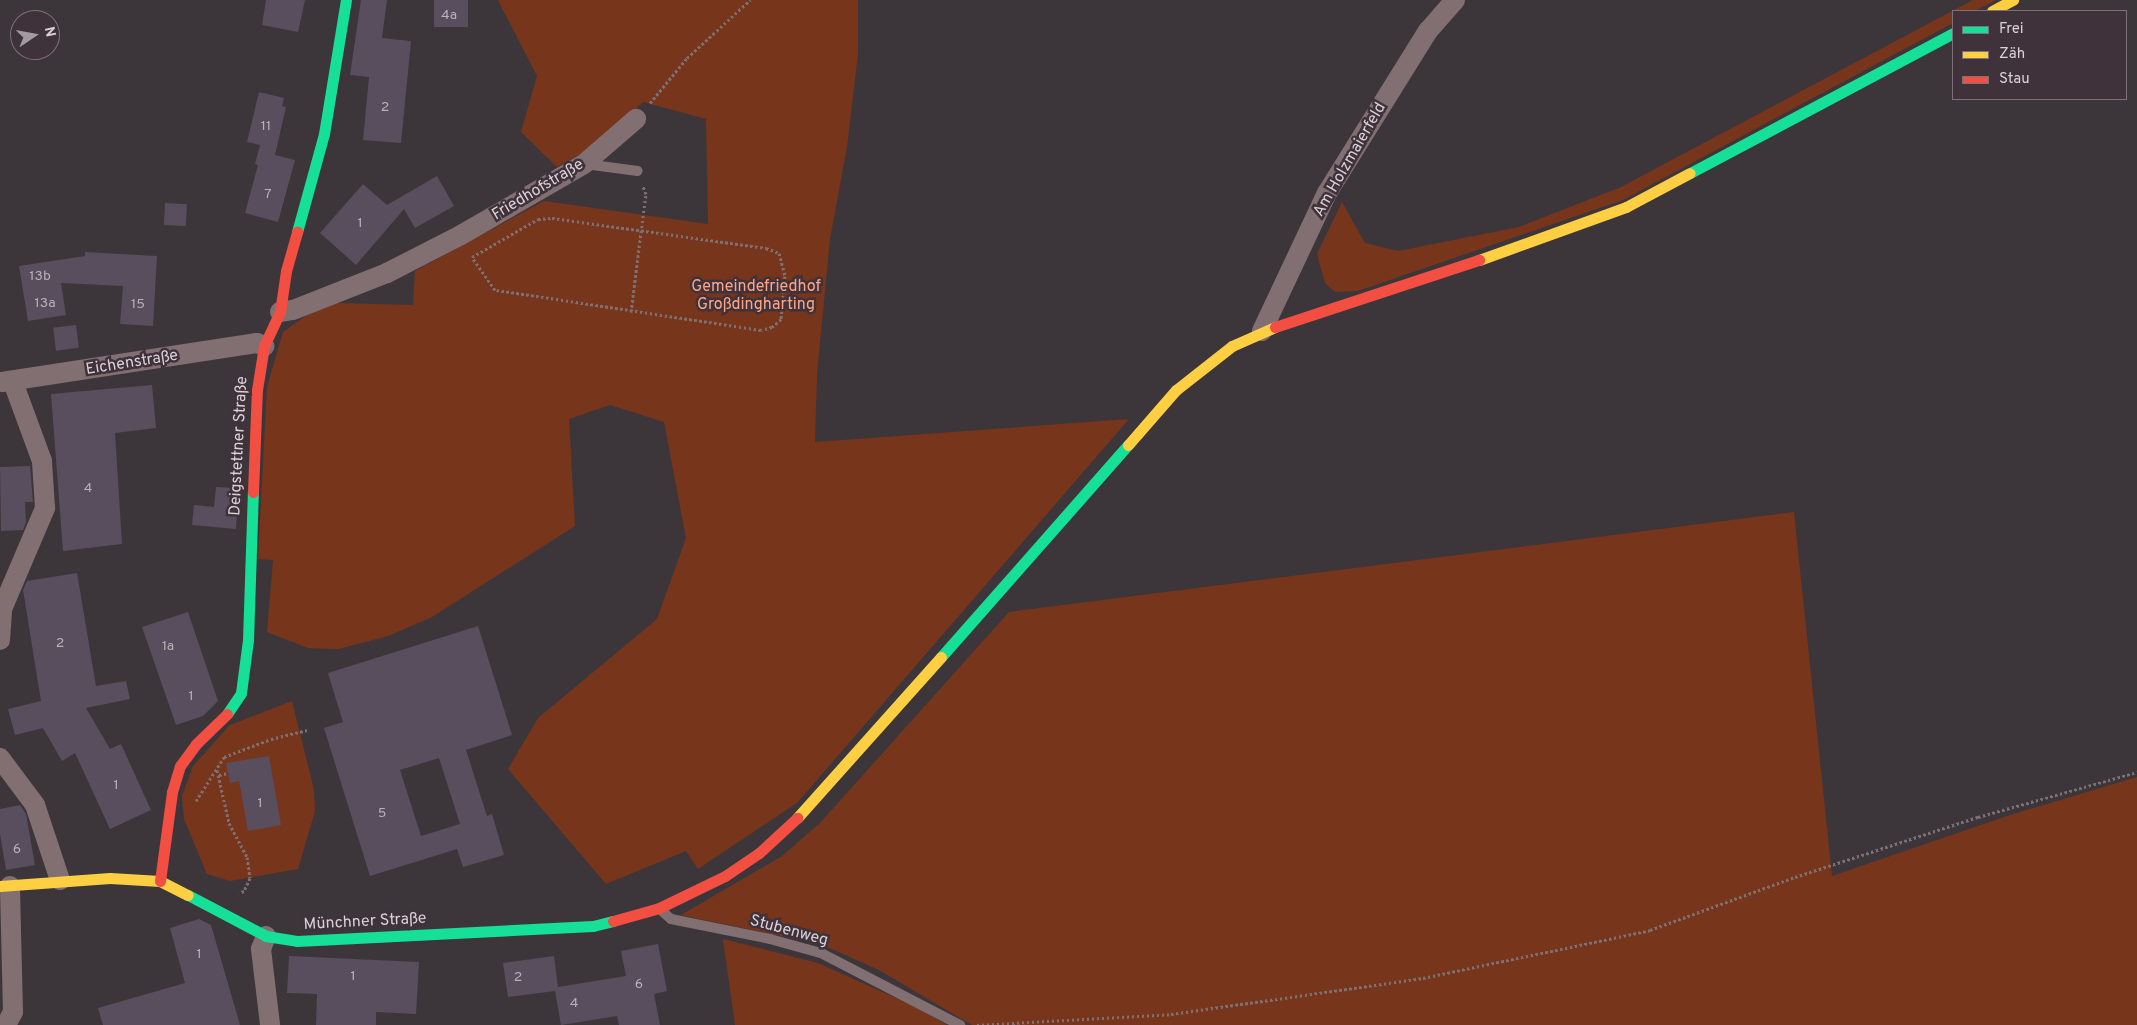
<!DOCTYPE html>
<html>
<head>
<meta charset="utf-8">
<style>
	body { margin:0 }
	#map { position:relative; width:2137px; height:1025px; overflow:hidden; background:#3c363a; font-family:Overpass,sans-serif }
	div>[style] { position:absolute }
	.green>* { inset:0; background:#77351c }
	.building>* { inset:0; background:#584e5d; transform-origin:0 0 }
	.path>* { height:3px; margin-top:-1.5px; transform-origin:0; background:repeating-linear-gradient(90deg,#7d7073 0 2.5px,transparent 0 5px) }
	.lane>* { height:10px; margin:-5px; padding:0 5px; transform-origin:5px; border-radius:5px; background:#826f72 }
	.street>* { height:20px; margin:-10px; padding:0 10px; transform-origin:10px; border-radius:10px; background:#826f72 }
	.fast>* { height:11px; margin:-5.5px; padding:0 5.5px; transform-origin:5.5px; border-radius:5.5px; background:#16e098 }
	.slow>* { height:11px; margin:-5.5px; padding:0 5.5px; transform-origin:5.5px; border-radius:5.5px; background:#ffcf43 }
	.jam>* { height:11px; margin:-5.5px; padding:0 5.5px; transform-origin:5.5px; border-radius:5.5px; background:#f24e42 }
	span { translate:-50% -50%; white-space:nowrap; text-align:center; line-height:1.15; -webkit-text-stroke:5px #40323b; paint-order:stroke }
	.number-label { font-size:14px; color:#bab0b8 }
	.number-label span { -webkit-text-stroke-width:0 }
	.street-label { font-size:16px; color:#dad1d7 }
	.park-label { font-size:16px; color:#ffa584 }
	.legend { position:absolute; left:1952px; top:10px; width:175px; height:90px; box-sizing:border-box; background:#40323b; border:1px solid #7e7279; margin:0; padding:6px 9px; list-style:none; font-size:15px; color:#dad1d7 }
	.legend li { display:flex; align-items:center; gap:10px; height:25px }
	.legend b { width:25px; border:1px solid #7e7279 }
	.north { position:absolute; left:10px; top:10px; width:50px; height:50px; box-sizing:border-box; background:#40323b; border:1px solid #7e7279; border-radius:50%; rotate:78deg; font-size:14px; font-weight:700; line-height:20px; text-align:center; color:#dad1d7 }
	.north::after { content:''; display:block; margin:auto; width:18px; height:22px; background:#a39ba0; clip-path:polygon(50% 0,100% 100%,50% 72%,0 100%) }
</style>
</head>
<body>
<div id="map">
	<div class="green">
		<div style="clip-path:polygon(498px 0,858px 0,858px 54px,847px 147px,830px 239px,817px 374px,815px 442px,1129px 419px,797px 803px,698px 869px,686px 851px,606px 884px,508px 769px,538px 718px,657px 619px,686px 538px,664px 422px,610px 405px,569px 419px,575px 526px,432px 617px,388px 636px,339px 649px,308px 648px,267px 632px,273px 560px,258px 559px,267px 387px,283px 332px,310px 313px,337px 303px,413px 305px,415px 271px,544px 201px,708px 224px,706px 119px,643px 102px,589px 149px,557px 167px,521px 132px,537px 76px)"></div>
		<div style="clip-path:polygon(1973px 0,1996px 0,1975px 11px,1953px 11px,1953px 23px,1623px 200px,1358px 291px,1335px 292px,1325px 283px,1317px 254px,1342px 202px,1365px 243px,1398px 251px,1519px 227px,1621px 187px)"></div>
		<div style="clip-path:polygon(1794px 512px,1832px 876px,2010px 815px,2137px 777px,2137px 1025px,972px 1025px,879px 970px,823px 945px,681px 915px,782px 856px,820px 823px,1009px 612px)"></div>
		<div style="clip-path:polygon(292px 701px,314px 790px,315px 811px,298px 869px,230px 881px,207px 874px,184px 819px,182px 796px,193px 766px,230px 725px)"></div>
		<div style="clip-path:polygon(723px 939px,818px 963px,916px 1007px,947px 1025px,735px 1025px)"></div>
	</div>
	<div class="building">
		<div style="clip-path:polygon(266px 0,305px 0,298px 32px,262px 25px)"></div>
		<div style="clip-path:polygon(361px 0,387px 0,382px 38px,411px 41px,401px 143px,363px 140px,369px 77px,350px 75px)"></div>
		<div style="left:434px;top:0;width:34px;height:27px"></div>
		<div style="clip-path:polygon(259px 92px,284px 98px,282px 106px,286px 107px,275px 155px,295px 160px,278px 222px,245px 213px,258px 165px,255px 164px,260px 145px,247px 142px)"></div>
		<div style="clip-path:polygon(437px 176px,454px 206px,415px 228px,404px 209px,356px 265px,320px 233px,363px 184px,387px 205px)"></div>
		<div style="left:165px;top:203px;width:22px;height:22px;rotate:3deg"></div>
		<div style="clip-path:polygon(85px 252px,157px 256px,153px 326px,120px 324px,123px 286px,61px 283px,66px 315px,28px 321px,19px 266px,85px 256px)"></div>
		<div style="left:76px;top:325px;width:23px;height:23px;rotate:83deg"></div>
		<div style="clip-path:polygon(152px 385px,156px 428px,115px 433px,122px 544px,63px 551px,51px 394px)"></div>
		<div style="clip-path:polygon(30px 466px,33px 502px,25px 502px,26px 522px,23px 530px,1px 531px,0 467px)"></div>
		<div style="clip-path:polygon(216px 487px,238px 488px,236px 529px,192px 525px,194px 505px,214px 507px)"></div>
		<div style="clip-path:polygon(77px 573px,96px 686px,126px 681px,130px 699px,86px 708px,110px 749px,121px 744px,151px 810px,110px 829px,75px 753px,62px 761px,43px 728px,15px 735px,8px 709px,41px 701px,23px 590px,27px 581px)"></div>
		<div style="clip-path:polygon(188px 612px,218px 701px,203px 716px,176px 725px,142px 627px)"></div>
		<div style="clip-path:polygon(evenodd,478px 626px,512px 735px,466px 750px,487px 816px,492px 814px,504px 855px,463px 867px,457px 849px,370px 876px,324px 728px,343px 722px,328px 673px,478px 626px,439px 758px,460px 824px,421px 836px,400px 770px,439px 758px)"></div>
		<div style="clip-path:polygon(269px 756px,281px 825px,248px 831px,239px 781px,230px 783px,226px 763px)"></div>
		<div style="clip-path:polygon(20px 805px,26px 814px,35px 865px,6px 870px,0 834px,0 809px)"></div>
		<div style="clip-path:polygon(199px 919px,211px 925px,240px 1025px,103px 1025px,98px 1008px,185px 983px,170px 928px)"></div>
		<div style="clip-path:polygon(658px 944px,667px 991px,654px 994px,660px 1025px,619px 1025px,617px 1016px,561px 1025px,555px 991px,508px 997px,503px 963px,554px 956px,558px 987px,626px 976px,621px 951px)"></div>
		<div style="clip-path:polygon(289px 956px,419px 962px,416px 1014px,376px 1012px,376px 1025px,316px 1025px,317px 994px,287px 993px)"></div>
	</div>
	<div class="path">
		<div style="left:650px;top:103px;width:58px;rotate:-50.6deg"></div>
		<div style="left:687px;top:58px;width:86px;rotate:-42.6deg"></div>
		<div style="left:552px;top:218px;width:216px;rotate:8deg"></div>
		<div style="left:766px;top:248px;width:14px;rotate:21deg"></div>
		<div style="left:779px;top:253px;width:24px;rotate:75deg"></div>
		<div style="left:785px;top:276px;width:43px;rotate:95.3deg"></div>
		<div style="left:781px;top:319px;width:12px;rotate:138deg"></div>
		<div style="left:772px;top:327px;width:11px;rotate:165deg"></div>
		<div style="left:761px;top:330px;width:269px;rotate:-171.4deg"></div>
		<div style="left:495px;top:290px;width:40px;rotate:-124.9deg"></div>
		<div style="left:472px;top:257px;width:76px;rotate:-29.9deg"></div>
		<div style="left:538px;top:219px;width:14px;rotate:-4deg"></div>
		<div style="left:631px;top:312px;width:119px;rotate:-82.8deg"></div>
		<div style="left:646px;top:194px;width:9px;rotate:-111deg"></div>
		<div style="left:217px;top:770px;width:54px;rotate:77.2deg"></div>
		<div style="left:229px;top:823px;width:38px;rotate:62deg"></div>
		<div style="left:247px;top:857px;width:21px;rotate:82deg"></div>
		<div style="left:250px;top:878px;width:14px;rotate:115deg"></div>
		<div style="left:244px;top:891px;width:5px;rotate:158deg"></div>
		<div style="left:219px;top:775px;width:9px;rotate:-13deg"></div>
		<div style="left:196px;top:801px;width:52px;rotate:-57.5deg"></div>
		<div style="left:224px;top:757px;width:50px;rotate:-21deg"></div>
		<div style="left:271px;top:739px;width:37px;rotate:-14deg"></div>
		<div style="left:977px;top:1025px;width:194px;rotate:-3.2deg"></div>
		<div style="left:1171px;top:1014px;width:255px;rotate:-8.1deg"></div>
		<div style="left:1423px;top:978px;width:232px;rotate:-11.9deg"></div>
		<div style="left:1650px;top:930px;width:154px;rotate:-20.1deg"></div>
		<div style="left:1795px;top:877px;width:193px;rotate:-18.2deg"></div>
		<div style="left:1978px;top:817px;width:165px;rotate:-15.8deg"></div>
	</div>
	<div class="lane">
		<div style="left:585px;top:164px;width:53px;rotate:7.5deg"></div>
		<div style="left:661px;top:910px;width:13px;rotate:42deg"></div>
		<div style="left:671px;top:919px;width:101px;rotate:11.4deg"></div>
		<div style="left:770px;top:939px;width:53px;rotate:15.4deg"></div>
		<div style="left:821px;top:953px;width:157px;rotate:27.4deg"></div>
	</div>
	<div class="street">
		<div style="left:280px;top:312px;width:13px;rotate:-9deg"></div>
		<div style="left:293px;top:310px;width:101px;rotate:-21.5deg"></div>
		<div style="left:387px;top:273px;width:83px;rotate:-27.2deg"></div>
		<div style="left:461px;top:235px;width:142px;rotate:-30deg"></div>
		<div style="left:584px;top:164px;width:69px;rotate:-40.9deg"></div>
		<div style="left:1262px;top:331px;width:153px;rotate:-64.8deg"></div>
		<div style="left:1327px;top:193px;width:191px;rotate:-58.1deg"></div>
		<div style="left:1428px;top:31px;width:41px;rotate:-48.9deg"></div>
		<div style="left:2px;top:382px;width:258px;rotate:-8.7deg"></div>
		<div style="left:257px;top:343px;width:8px;rotate:23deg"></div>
		<div style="left:0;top:640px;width:31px;rotate:-86deg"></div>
		<div style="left:2px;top:609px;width:110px;rotate:-66.9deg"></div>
		<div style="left:45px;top:508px;width:47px;rotate:-93.7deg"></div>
		<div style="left:42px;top:461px;width:84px;rotate:-110.2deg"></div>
		<div style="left:0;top:758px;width:59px;rotate:53.3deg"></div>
		<div style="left:35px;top:805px;width:79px;rotate:71.6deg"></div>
		<div style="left:266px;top:936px;width:14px;rotate:111deg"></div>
		<div style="left:261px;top:949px;width:77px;rotate:83.2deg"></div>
		<div style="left:6px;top:1025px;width:15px;rotate:-62deg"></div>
		<div style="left:13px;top:1012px;width:126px;rotate:-91.4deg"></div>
	</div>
	<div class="fast">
		<div style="left:1690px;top:173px;width:298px;rotate:-28deg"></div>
		<div style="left:297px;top:232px;width:102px;rotate:-74.6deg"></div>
		<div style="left:324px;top:134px;width:136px;rotate:-80.7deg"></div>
		<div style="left:941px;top:657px;width:283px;rotate:-48.6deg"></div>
		<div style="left:227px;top:714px;width:25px;rotate:-56deg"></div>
		<div style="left:241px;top:693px;width:53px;rotate:-82.5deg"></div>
		<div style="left:248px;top:640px;width:148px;rotate:-88.1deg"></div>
		<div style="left:188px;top:895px;width:88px;rotate:27.7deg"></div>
		<div style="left:266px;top:936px;width:31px;rotate:9deg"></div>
		<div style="left:297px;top:941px;width:296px;rotate:-2.9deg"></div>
		<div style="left:593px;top:926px;width:21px;rotate:-14deg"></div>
	</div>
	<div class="slow">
		<div style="left:1992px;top:11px;width:24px;rotate:-28deg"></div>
		<div style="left:1479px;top:260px;width:156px;rotate:-19.8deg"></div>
		<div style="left:1626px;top:207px;width:72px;rotate:-28deg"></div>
		<div style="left:1128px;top:445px;width:73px;rotate:-48.9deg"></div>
		<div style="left:1176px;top:390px;width:71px;rotate:-38.2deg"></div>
		<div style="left:1232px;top:346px;width:47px;rotate:-23.8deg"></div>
		<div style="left:797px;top:818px;width:216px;rotate:-48.2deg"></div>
		<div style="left:0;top:886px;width:110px;rotate:-4.2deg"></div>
		<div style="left:110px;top:878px;width:50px;rotate:3.4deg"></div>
		<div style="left:160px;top:881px;width:31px;rotate:27deg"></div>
	</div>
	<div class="jam">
		<div style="left:1275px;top:327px;width:215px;rotate:-18.2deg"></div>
		<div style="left:253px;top:492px;width:102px;rotate:-87.8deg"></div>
		<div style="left:257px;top:390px;width:45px;rotate:-81deg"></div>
		<div style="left:264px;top:346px;width:38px;rotate:-65deg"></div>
		<div style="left:280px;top:312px;width:41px;rotate:-81.7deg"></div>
		<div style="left:286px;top:271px;width:41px;rotate:-74.2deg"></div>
		<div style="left:160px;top:881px;width:90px;rotate:-82.3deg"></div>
		<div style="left:172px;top:792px;width:27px;rotate:-73deg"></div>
		<div style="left:180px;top:766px;width:27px;rotate:-54deg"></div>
		<div style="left:196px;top:744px;width:43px;rotate:-44.1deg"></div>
		<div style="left:613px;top:921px;width:48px;rotate:-15.8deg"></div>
		<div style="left:659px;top:908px;width:73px;rotate:-25.9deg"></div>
		<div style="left:725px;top:876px;width:41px;rotate:-34.1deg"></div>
		<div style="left:759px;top:853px;width:52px;rotate:-42.6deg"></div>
	</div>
	<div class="number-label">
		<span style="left:449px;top:16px">4a</span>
		<span style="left:385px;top:108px">2</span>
		<span style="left:266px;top:127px">11</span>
		<span style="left:268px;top:195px">7</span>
		<span style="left:360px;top:224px">1</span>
		<span style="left:40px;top:277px">13b</span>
		<span style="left:45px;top:304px">13a</span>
		<span style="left:138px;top:305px">15</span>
		<span style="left:88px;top:489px">4</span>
		<span style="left:60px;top:644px">2</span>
		<span style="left:168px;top:647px">1a</span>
		<span style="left:191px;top:697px">1</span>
		<span style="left:116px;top:786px">1</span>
		<span style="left:260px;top:804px">1</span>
		<span style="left:382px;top:814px">5</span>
		<span style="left:17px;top:850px">6</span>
		<span style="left:199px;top:955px">1</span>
		<span style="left:353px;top:977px">1</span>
		<span style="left:518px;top:978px">2</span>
		<span style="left:639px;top:985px">6</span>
		<span style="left:574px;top:1004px">4</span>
	</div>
	<div class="street-label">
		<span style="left:1350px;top:160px;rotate:-60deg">Am Holzmaierfeld</span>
		<span style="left:538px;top:190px;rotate:-31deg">Friedhofstraße</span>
		<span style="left:132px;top:363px;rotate:-9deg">Eichenstraße</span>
		<span style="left:239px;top:446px;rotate:-87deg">Deigstettner Straße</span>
		<span style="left:365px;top:922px;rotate:-3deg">Münchner Straße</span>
		<span style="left:789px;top:931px;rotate:15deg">Stubenweg</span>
	</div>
	<div class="park-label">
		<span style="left:756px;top:296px">Gemeindefriedhof<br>Großdingharting</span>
	</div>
	<ul class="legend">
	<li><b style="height:6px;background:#16e098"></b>Frei</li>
	<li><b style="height:6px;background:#ffcf43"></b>Zäh</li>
	<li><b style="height:6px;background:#f24e42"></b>Stau</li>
	</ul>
	<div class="north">N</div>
</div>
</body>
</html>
